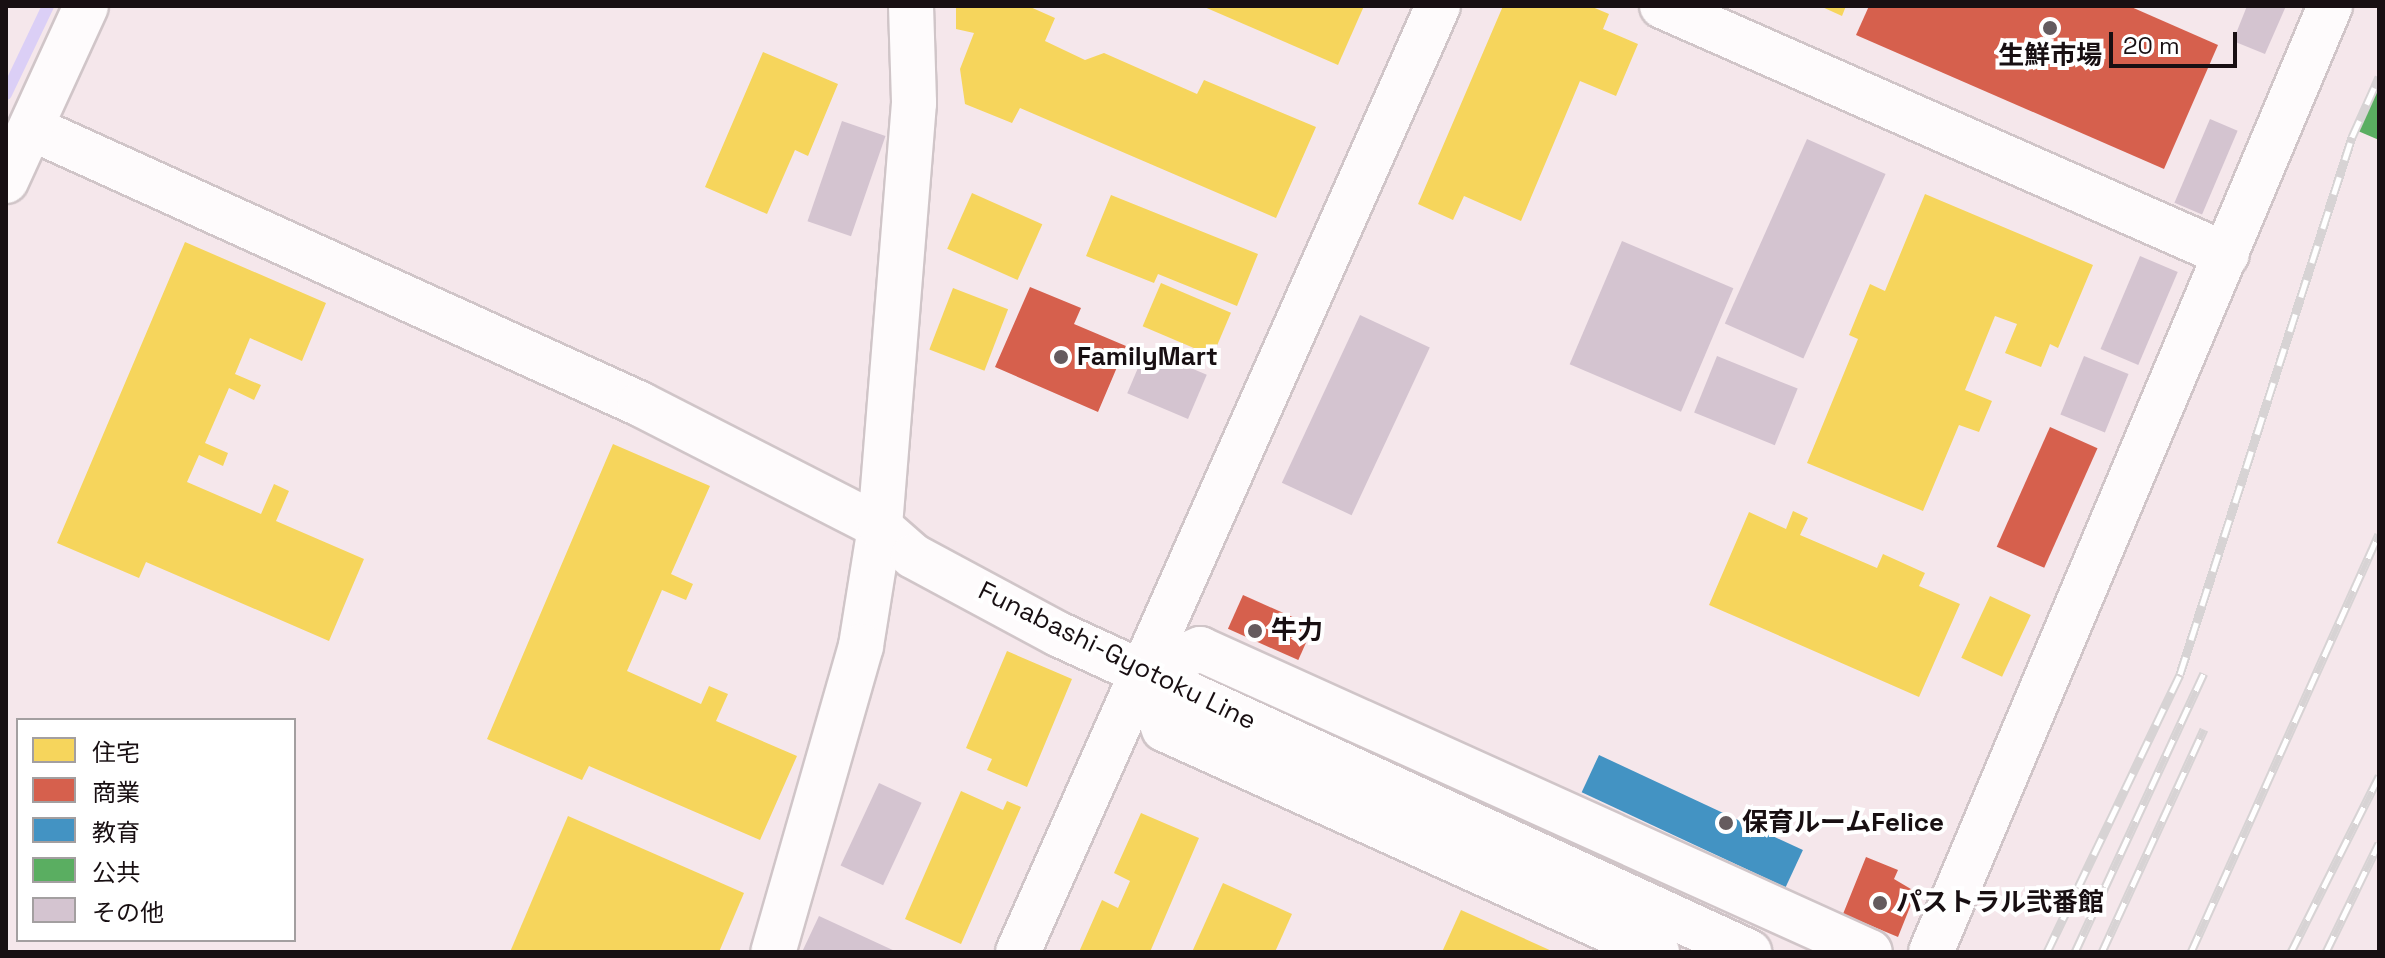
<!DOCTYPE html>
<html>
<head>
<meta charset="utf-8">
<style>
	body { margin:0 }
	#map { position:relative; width:2385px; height:958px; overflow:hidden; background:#f5e7eb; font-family:"Space Grotesk","Noto Sans JP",sans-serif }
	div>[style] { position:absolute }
	.homes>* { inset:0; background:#f6d55c; transform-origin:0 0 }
	.shops>* { inset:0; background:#d6604d; transform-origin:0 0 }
	.schools>* { inset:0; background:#4393c3; transform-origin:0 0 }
	.public>* { inset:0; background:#5aae61 }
	.stream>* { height:12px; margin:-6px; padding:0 6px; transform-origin:6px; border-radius:6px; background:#dbcff6 }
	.building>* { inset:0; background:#d4c4d0; transform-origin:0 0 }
	.roads { filter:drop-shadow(2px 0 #d0c5c8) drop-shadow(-2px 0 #d0c5c8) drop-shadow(0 2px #d0c5c8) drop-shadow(0 -2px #d0c5c8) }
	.minor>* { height:44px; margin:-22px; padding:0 22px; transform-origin:22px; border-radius:22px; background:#fefbfc }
	.major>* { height:44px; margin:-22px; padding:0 22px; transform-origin:22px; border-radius:22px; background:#fefbfc }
	.rail>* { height:9px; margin-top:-4.5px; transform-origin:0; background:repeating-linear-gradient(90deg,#fff 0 18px,#d7d3d4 0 36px); box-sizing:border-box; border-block:2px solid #d7d3d4 }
	.dots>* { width:22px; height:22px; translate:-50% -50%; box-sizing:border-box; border:4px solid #fff; border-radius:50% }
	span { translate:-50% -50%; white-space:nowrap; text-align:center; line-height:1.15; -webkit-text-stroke:8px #fff; paint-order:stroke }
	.poi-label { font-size:26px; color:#180f12; font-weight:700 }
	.left { translate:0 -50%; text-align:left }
	.street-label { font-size:26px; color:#180f12 }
	.frame { position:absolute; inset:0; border:8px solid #180f12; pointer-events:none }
	.legend { position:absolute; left:16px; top:718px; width:280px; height:224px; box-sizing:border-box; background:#fff; border:2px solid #a39fa0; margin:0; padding:10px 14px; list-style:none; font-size:24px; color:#180f12 }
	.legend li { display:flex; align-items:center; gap:16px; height:40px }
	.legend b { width:40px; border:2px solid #a39fa0 }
	.scale { position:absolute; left:2109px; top:32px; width:128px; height:36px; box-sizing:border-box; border:4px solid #180f12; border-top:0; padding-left:10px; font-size:24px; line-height:28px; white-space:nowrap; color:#180f12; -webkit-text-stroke:6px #fff; paint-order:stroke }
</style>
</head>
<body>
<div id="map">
	<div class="homes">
		<div style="clip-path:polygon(956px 6px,1028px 6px,1055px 18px,1045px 41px,1085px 60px,1104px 53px,1197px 94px,1204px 80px,1316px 127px,1276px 218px,1020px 108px,1012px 123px,965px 104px,960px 69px,974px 33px,956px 29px)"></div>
		<div style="clip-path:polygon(1202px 6px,1364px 6px,1338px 65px)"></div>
		<div style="clip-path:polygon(1503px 6px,1590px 6px,1609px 14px,1603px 29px,1638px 44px,1616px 96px,1580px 81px,1521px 221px,1464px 196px,1453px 220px,1418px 204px)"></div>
		<div style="clip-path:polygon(1820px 6px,1846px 6px,1842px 16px)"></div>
		<div style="clip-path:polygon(763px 52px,838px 84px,808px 156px,795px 150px,767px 214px,705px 187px)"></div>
		<div style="left:972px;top:193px;width:77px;height:61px;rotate:24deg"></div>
		<div style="clip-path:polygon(1925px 194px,2093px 265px,2058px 348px,2050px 344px,2041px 367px,2005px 353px,2017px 324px,1995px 316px,1965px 390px,1992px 401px,1979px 432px,1959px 425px,1923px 511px,1807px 463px,1858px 339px,1849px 335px,1870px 284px,1885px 291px)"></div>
		<div style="clip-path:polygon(1111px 195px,1258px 254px,1237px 306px,1158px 274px,1154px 283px,1086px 256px)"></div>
		<div style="clip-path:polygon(185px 242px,326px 303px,302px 361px,250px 338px,235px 374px,261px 385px,254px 400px,229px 388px,205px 443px,228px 453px,223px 466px,199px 455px,187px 482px,261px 514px,274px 484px,289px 491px,276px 521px,364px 559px,329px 641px,146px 562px,139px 578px,57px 543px)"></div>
		<div style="left:1161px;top:283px;width:76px;height:47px;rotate:23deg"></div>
		<div style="left:953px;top:288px;width:59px;height:66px;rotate:21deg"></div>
		<div style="clip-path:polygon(613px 444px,710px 486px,671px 574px,693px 584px,686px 600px,662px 590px,627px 671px,701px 704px,709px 686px,728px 694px,716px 721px,797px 756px,760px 840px,589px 766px,582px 780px,487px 739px)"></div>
		<div style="clip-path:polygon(1793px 511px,1808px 518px,1800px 535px,1877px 568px,1883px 554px,1925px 573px,1919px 586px,1960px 604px,1919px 697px,1709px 605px,1749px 512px,1786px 529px)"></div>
		<div style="left:1990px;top:596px;width:45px;height:68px;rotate:25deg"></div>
		<div style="clip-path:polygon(1007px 651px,1072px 679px,1027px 787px,987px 770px,992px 759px,966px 748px)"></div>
		<div style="clip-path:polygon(961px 791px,1003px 810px,1007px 801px,1021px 807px,961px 944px,905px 919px)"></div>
		<div style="clip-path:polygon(1141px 813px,1199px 838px,1150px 952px,1079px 952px,1102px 900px,1118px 908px,1130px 881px,1114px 873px)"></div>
		<div style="clip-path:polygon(568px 816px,744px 893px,719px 952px,510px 952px)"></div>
		<div style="clip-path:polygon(1223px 883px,1292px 914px,1275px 952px,1192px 952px)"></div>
		<div style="clip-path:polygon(1461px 910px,1554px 952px,1442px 952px)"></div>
	</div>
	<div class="shops">
		<div style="clip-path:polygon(1869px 6px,2129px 6px,2218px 45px,2164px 169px,1856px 35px)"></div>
		<div style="clip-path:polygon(1030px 287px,1081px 308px,1074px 324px,1126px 346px,1098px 412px,995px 367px)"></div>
		<div style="left:2050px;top:427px;width:52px;height:131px;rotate:24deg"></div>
		<div style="left:1243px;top:595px;width:77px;height:37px;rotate:24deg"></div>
		<div style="clip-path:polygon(1866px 857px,1898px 870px,1894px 879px,1916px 892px,1898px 937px,1843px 914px)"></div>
	</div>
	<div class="schools">
		<div style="left:1599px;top:755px;width:225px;height:41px;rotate:25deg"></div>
	</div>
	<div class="public">
		<div style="clip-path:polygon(2379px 80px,2379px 140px,2358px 131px)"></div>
	</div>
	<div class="stream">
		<div style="left:6px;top:94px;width:98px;rotate:-64.5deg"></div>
	</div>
	<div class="building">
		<div style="clip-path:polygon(2247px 6px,2286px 6px,2265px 54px,2233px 41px)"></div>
		<div style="left:2210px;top:119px;width:30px;height:91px;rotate:23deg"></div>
		<div style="left:842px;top:121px;width:46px;height:106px;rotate:19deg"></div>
		<div style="left:1807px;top:139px;width:86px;height:202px;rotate:24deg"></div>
		<div style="left:1622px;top:241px;width:121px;height:134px;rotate:23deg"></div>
		<div style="left:2140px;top:256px;width:41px;height:101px;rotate:23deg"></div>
		<div style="left:1360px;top:315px;width:77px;height:185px;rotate:25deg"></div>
		<div style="left:1146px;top:349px;width:66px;height:48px;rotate:23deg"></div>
		<div style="left:1717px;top:356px;width:87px;height:61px;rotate:22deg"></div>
		<div style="left:2084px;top:356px;width:48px;height:63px;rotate:22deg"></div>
		<div style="left:879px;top:783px;width:47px;height:91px;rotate:25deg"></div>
		<div style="clip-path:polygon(819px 916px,897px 952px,802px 952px)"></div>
	</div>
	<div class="roads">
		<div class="minor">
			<div style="left:1662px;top:6px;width:617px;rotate:23.78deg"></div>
			<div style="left:31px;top:128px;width:669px;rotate:24.38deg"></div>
			<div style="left:640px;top:404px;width:270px;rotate:27.1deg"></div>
			<div style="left:880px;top:527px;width:121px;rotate:99.1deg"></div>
			<div style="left:861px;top:646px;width:318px;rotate:106deg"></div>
			<div style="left:6px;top:181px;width:192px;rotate:-65.4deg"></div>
			<div style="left:1018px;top:952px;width:1035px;rotate:-66.06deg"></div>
			<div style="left:1657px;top:952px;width:541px;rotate:-155.66deg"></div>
			<div style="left:1164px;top:729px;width:60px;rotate:-110.6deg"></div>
			<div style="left:1143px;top:673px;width:62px;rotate:-22.8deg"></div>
			<div style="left:1200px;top:649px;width:735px;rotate:24.33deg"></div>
			<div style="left:1931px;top:952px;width:1027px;rotate:-67.13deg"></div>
		</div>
		<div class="major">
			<div style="left:911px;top:6px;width:97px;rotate:88.2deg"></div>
			<div style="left:914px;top:103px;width:425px;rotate:94.6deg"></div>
			<div style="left:880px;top:527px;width:44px;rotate:41.3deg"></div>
			<div style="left:913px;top:556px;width:165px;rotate:28.3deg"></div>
			<div style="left:1058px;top:634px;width:761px;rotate:24.71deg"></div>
		</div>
	</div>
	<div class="rail">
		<div style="left:2047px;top:952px;width:308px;rotate:-64.4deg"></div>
		<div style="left:2180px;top:674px;width:564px;rotate:-72.24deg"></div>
		<div style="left:2352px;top:137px;width:66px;rotate:-65.8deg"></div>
		<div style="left:2075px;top:952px;width:307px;rotate:-65.2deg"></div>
		<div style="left:2102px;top:952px;width:245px;rotate:-65.4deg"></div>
		<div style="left:2191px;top:952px;width:458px;rotate:-65.8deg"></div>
		<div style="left:2291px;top:952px;width:197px;rotate:-63.4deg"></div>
		<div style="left:2326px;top:952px;width:121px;rotate:-64.1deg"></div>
	</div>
	<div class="dots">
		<div style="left:2050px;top:28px;background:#655b5e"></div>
		<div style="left:1061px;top:357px;background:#655b5e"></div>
		<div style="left:1255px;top:631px;background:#655b5e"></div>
		<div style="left:1726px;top:823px;background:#655b5e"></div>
		<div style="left:1880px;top:903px;background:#655b5e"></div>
	</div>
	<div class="poi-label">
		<span style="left:2050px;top:56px">生鮮市場</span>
		<span class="left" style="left:1077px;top:357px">FamilyMart</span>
		<span class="left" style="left:1271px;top:631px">牛力</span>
		<span class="left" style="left:1742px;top:823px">保育ルームFelice</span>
		<span class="left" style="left:1896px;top:903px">パストラル弐番館</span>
	</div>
	<div class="street-label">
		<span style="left:1117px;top:656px;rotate:26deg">Funabashi-Gyotoku Line</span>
	</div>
	<div class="frame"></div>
	<ul class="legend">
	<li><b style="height:22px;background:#f6d55c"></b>住宅</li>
	<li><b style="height:22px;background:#d6604d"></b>商業</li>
	<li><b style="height:22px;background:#4393c3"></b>教育</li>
	<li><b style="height:22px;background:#5aae61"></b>公共</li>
	<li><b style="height:22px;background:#d4c4d0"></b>その他</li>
	</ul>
	<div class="scale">20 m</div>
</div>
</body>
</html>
